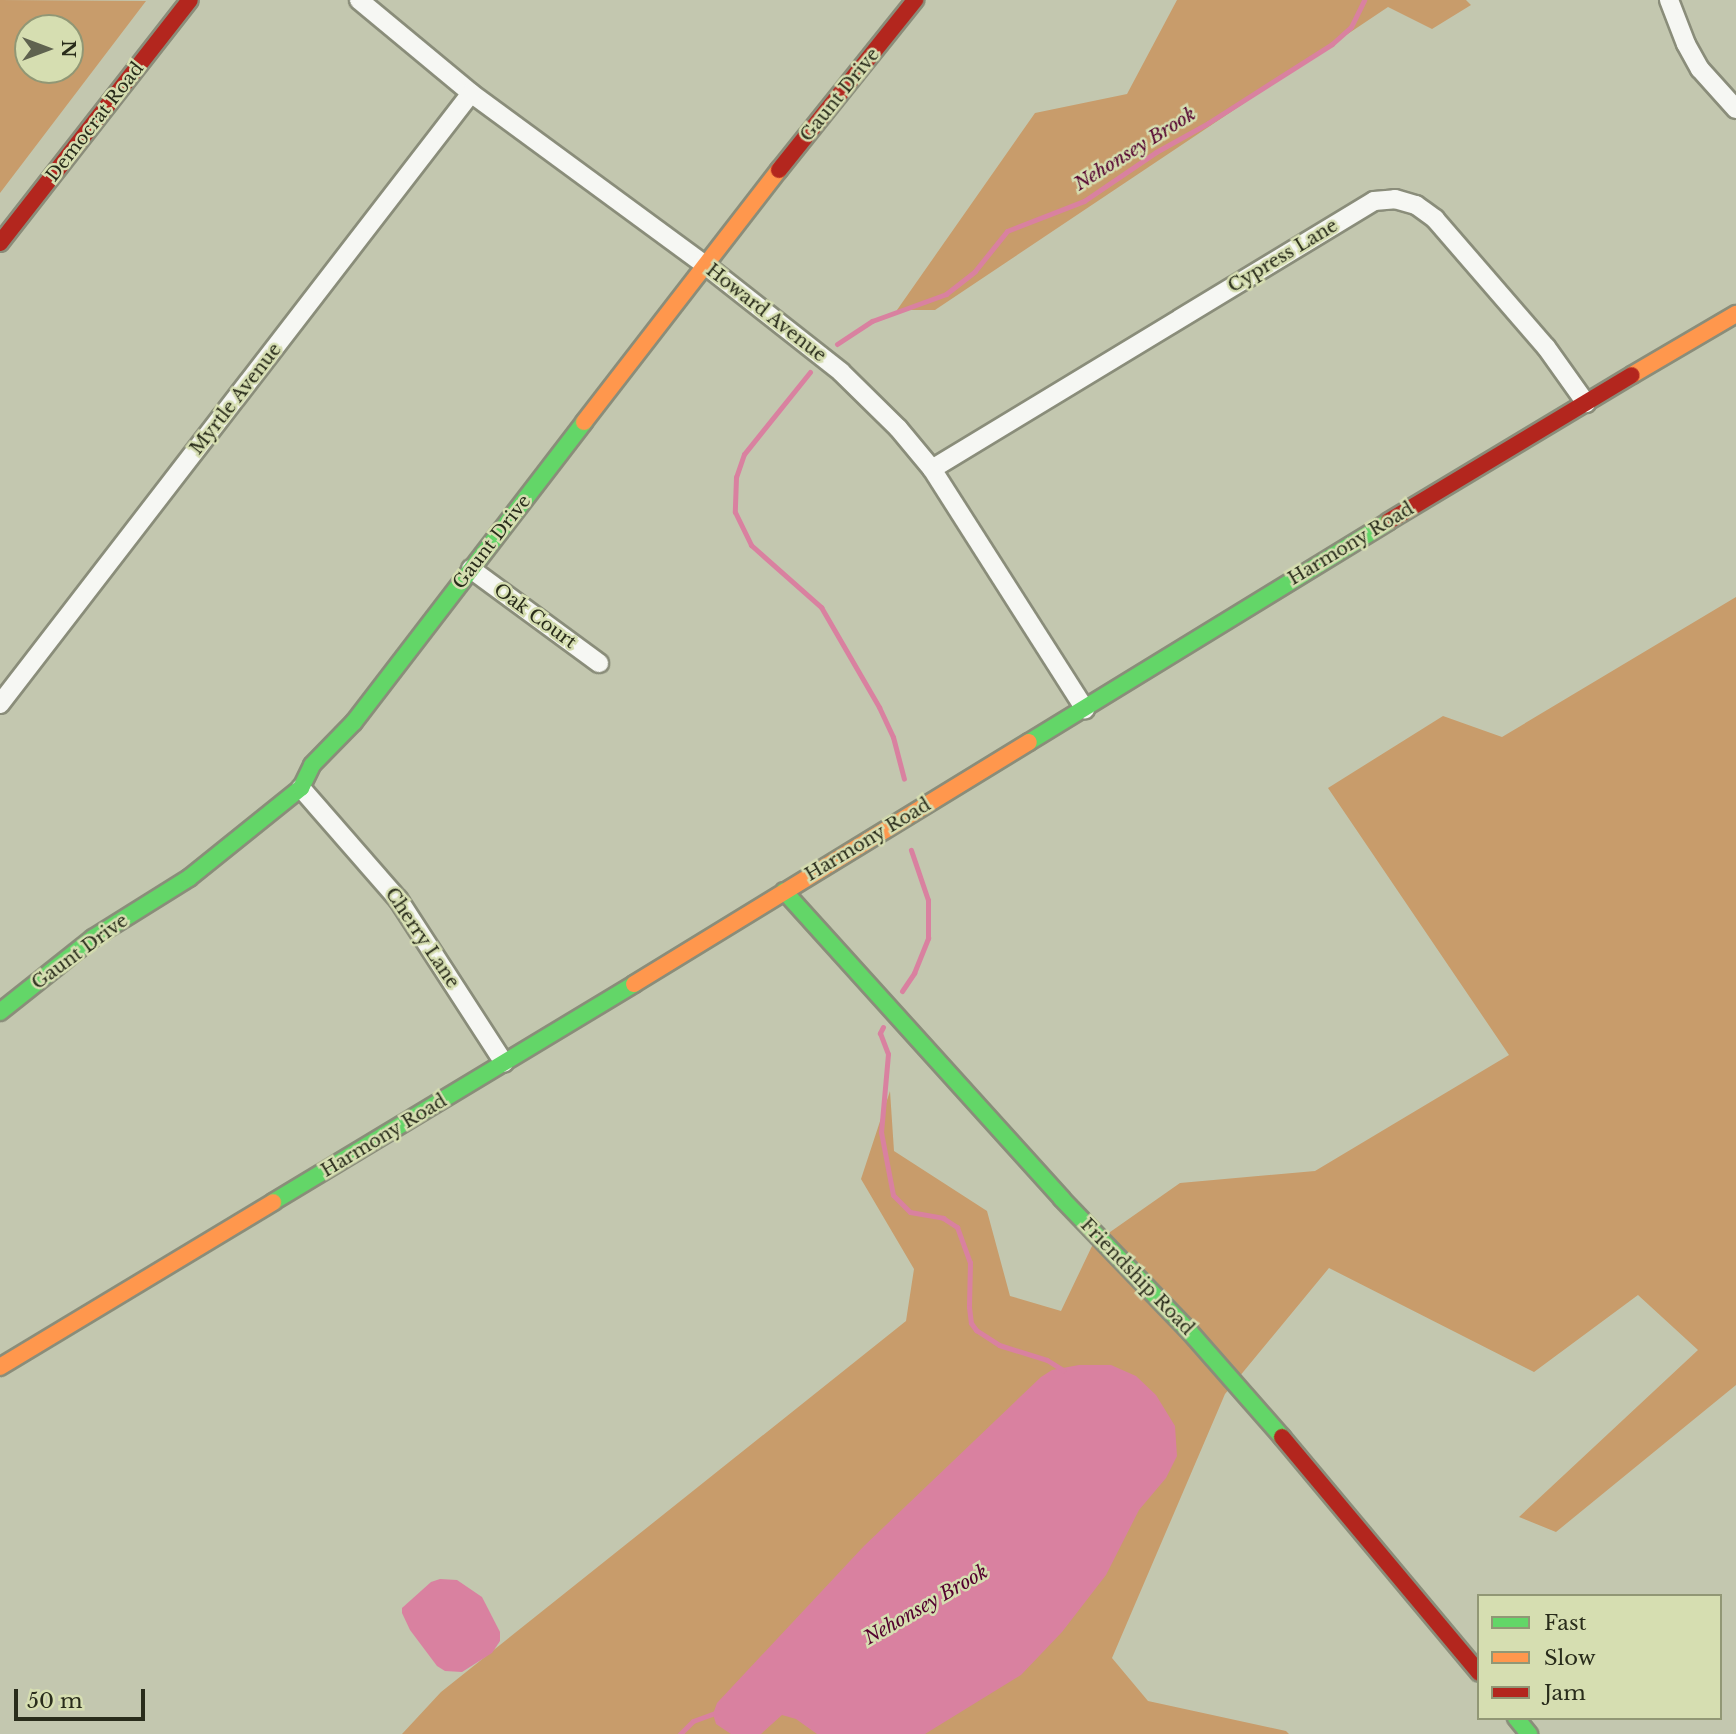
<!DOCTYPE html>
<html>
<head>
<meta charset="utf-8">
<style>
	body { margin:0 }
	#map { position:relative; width:1736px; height:1734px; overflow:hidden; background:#c3c7af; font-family:"Libre Baskerville",serif }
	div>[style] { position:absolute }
	.forest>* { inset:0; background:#c89c6b }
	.water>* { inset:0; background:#d981a0 }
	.stream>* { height:5px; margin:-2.5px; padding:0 2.5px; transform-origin:2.5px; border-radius:2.5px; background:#d981a0 }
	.roads { filter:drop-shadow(2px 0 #8a8d7a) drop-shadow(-2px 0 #8a8d7a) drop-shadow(0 2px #8a8d7a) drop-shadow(0 -2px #8a8d7a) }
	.street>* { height:18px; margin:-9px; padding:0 9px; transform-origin:9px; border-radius:9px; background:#f6f7f3 }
	.fast>* { height:16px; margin:-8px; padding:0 8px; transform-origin:8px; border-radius:8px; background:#63d668 }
	.slow>* { height:16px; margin:-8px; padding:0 8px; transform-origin:8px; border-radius:8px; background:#ff974d }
	.jam>* { height:16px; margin:-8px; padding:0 8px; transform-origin:8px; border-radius:8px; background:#b3261e }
	span { translate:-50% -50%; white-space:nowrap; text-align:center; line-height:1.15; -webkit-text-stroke:5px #d6deb1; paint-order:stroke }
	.street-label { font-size:18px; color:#292c1b }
	.water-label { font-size:19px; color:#53002e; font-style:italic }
	.legend { position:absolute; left:1477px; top:1594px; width:245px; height:126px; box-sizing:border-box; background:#d6deb1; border:2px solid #919775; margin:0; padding:9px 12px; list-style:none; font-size:21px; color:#292c1b }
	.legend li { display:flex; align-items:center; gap:14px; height:35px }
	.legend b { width:35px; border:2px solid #919775 }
	.north { position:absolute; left:14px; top:14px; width:70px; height:70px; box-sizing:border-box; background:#d6deb1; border:2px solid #919775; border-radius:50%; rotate:90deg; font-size:19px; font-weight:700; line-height:28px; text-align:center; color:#292c1b }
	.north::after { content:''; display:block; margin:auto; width:24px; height:32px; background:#5f624f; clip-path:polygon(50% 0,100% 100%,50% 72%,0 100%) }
	.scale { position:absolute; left:14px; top:1689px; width:131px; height:32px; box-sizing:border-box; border:4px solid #292c1b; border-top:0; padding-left:9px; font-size:21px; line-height:24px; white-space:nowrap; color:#292c1b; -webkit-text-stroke:5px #d6deb1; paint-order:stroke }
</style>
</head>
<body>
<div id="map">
	<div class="forest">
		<div style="clip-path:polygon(evenodd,0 0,146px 1px,0 193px,0 0,28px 28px,70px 28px,70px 70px,28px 70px,28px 28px)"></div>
		<div style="clip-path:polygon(1177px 0,1466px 0,1471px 5px,1432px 29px,1388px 7px,935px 310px,897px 310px,1035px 113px,1127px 94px)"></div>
		<div style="clip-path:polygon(1736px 597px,1736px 1385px,1556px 1532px,1519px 1517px,1698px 1350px,1638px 1295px,1534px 1372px,1329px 1268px,1225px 1394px,1112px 1658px,1148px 1701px,1286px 1731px,1289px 1734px,402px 1734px,441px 1692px,906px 1321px,914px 1269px,861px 1179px,890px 1091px,894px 1151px,987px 1211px,1010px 1296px,1061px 1311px,1093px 1244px,1180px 1183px,1315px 1171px,1509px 1055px,1328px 788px,1443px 716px,1502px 737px)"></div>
	</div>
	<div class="water">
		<div style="clip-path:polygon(1079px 1365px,1111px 1365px,1136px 1376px,1156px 1395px,1175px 1426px,1177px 1456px,1166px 1478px,1139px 1510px,1106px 1575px,1062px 1632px,1021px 1675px,925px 1734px,817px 1734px,796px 1719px,782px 1715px,761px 1734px,731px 1734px,716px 1724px,713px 1714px,717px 1703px,864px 1546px,1041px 1377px,1052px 1370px)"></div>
		<div style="clip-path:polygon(440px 1579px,457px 1580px,482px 1597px,500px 1632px,500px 1641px,492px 1653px,462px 1672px,445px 1671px,437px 1666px,410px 1630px,402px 1613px,402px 1608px,431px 1582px)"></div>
	</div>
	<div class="stream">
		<div style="left:837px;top:344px;width:42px;rotate:-33.3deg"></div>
		<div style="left:872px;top:321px;width:79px;rotate:-20deg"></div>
		<div style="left:946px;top:294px;width:37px;rotate:-38deg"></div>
		<div style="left:975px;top:271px;width:51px;rotate:-51.3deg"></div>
		<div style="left:1007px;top:231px;width:83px;rotate:-21.3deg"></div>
		<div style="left:1084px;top:201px;width:87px;rotate:-34.2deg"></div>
		<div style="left:1156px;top:152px;width:60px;rotate:-29.1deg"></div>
		<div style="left:1208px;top:123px;width:147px;rotate:-32.5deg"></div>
		<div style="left:1332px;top:44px;width:25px;rotate:-42deg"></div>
		<div style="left:1351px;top:27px;width:30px;rotate:-64deg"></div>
		<div style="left:810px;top:372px;width:105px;rotate:128.8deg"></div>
		<div style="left:744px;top:454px;width:24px;rotate:109deg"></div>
		<div style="left:736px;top:477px;width:35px;rotate:92deg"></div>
		<div style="left:735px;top:512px;width:37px;rotate:64deg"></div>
		<div style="left:751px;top:545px;width:94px;rotate:41.5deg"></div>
		<div style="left:821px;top:607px;width:116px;rotate:59.9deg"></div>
		<div style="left:879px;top:707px;width:33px;rotate:65deg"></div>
		<div style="left:893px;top:737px;width:43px;rotate:75.3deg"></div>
		<div style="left:902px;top:991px;width:22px;rotate:-56deg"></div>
		<div style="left:914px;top:973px;width:38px;rotate:-68deg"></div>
		<div style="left:928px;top:938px;width:38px;rotate:-90deg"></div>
		<div style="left:928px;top:900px;width:53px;rotate:-108.8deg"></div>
		<div style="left:883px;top:1027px;width:7px;rotate:117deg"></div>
		<div style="left:880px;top:1033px;width:22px;rotate:69deg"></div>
		<div style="left:888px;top:1054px;width:78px;rotate:95.1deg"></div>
		<div style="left:881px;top:1132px;width:64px;rotate:79.2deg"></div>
		<div style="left:893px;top:1195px;width:24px;rotate:45deg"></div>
		<div style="left:910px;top:1212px;width:34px;rotate:10deg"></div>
		<div style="left:943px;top:1218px;width:17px;rotate:33deg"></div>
		<div style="left:957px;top:1227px;width:37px;rotate:70deg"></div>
		<div style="left:970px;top:1262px;width:45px;rotate:91.3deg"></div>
		<div style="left:969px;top:1307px;width:16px;rotate:83deg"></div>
		<div style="left:971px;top:1323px;width:9px;rotate:54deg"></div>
		<div style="left:976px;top:1330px;width:27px;rotate:33deg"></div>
		<div style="left:999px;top:1345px;width:50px;rotate:17.4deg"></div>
		<div style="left:1047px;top:1360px;width:19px;rotate:32deg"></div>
		<div style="left:680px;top:1734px;width:18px;rotate:-45deg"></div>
		<div style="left:693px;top:1721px;width:27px;rotate:-20deg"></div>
	</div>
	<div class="roads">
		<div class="street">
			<div style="left:359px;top:0;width:146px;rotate:39.7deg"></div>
			<div style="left:471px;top:93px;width:289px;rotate:36.3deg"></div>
			<div style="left:704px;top:264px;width:174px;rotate:38.2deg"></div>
			<div style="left:841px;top:372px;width:80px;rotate:44.5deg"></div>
			<div style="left:898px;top:428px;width:53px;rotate:50.3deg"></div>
			<div style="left:932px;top:469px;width:285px;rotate:57.5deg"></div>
			<div style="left:1669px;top:0;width:47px;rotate:68.9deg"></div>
			<div style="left:1686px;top:44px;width:29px;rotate:61deg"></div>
			<div style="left:1700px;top:69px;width:54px;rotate:48deg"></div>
			<div style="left:932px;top:469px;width:517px;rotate:-31.23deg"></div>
			<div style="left:1374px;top:201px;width:21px;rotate:-5deg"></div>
			<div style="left:1395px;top:199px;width:22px;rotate:16deg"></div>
			<div style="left:1416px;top:205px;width:24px;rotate:36deg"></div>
			<div style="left:1435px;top:219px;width:169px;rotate:49.1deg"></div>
			<div style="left:1546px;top:347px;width:69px;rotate:54.5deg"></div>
			<div style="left:471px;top:569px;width:159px;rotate:36.3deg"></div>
			<div style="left:0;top:704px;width:771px;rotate:-52.37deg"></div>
			<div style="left:301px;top:788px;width:147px;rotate:48.9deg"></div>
			<div style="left:398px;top:899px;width:195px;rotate:57.1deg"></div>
		</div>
		<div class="fast">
			<div style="left:1029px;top:742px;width:422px;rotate:-31.5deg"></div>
			<div style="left:784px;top:891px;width:415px;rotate:47.9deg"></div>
			<div style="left:1062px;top:1199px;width:183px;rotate:46.1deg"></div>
			<div style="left:1189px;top:1331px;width:141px;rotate:48.7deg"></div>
			<div style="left:0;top:1012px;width:119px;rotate:-38.5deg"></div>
			<div style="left:93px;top:938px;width:113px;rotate:-32deg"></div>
			<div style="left:189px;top:878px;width:144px;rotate:-38.8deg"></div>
			<div style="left:301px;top:788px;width:25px;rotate:-64deg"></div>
			<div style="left:312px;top:765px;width:60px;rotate:-45.7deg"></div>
			<div style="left:354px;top:722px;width:378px;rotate:-52.5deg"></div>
			<div style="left:273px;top:1202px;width:422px;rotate:-31.1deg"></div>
			<div style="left:1516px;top:1718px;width:21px;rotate:51deg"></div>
		</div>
		<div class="slow">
			<div style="left:1632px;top:375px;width:121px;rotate:-30.4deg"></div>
			<div style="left:584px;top:422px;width:319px;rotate:-52.3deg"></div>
			<div style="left:634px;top:984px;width:463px;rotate:-31.5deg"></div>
			<div style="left:0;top:1367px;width:319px;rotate:-31.1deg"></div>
		</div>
		<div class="jam">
			<div style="left:779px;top:170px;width:218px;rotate:-51.3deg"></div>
			<div style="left:0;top:243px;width:308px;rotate:-52deg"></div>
			<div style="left:1389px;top:521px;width:283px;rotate:-31deg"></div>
			<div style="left:1282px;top:1437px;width:307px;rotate:50.1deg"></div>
		</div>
	</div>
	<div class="street-label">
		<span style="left:840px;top:95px;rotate:-51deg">Gaunt Drive</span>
		<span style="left:95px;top:122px;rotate:-52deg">Democrat Road</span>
		<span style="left:1283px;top:256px;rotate:-31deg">Cypress Lane</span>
		<span style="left:766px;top:313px;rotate:38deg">Howard Avenue</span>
		<span style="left:236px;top:399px;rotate:-52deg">Myrtle Avenue</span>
		<span style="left:492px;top:542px;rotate:-52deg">Gaunt Drive</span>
		<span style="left:1351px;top:544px;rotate:-31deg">Harmony Road</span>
		<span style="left:535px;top:616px;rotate:36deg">Oak Court</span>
		<span style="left:868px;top:840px;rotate:-31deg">Harmony Road</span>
		<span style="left:422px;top:938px;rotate:56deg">Cherry Lane</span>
		<span style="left:80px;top:952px;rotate:-36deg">Gaunt Drive</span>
		<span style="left:384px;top:1136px;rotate:-31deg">Harmony Road</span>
		<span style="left:1137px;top:1277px;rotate:46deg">Friendship Road</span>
	</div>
	<div class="water-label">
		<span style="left:1135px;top:149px;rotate:-32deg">Nehonsey Brook</span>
		<span style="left:926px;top:1605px;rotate:-30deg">Nehonsey Brook</span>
	</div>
	<ul class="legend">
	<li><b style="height:9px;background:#63d668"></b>Fast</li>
	<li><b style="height:9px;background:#ff974d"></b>Slow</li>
	<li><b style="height:9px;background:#b3261e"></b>Jam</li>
	</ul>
	<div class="north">N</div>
	<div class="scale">50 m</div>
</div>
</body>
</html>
